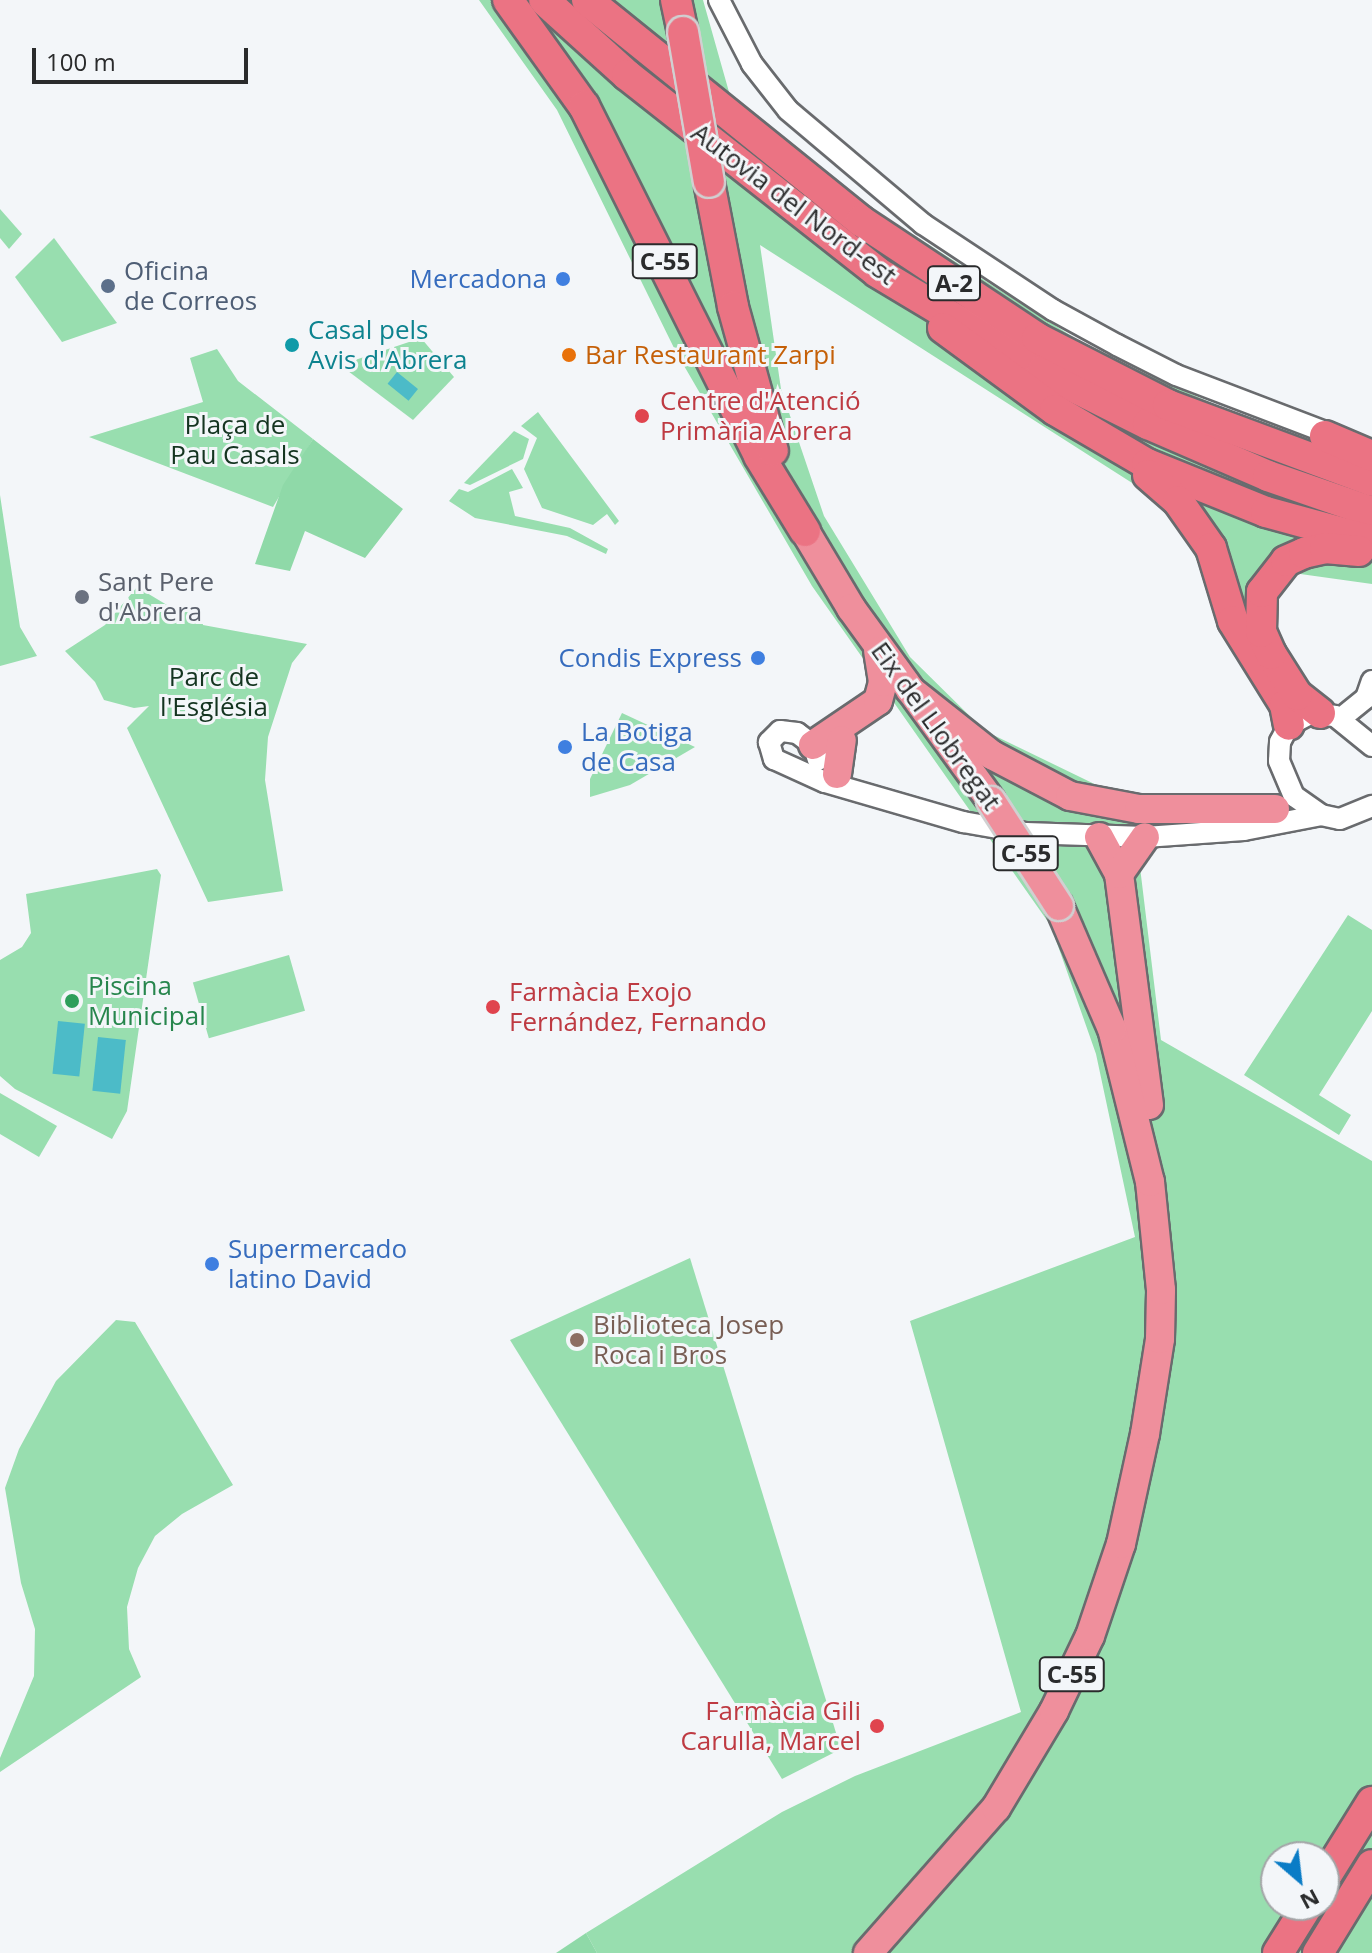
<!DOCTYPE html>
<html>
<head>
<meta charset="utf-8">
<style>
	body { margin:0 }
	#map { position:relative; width:1372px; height:1953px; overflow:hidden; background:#f3f6f9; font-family:"Open Sans",sans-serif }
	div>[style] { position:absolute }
	.green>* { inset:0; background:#98deaf; transform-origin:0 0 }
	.forest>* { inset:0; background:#8fd9a8 }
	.water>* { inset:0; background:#4cbbc8; transform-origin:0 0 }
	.roads { filter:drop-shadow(2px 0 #696b6e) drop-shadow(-2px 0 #696b6e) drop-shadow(0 2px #696b6e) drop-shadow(0 -2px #696b6e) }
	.tertiary>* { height:20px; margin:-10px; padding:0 10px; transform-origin:10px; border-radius:10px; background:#fff }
	.trunk>* { height:28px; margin:-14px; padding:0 14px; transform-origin:14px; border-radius:14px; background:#ef8f9c }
	.motorway>* { height:30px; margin:-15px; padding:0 15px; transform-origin:15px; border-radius:15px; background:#eb7383 }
	.bridges { filter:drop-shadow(2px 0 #d0d0d1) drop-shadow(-2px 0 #d0d0d1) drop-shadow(0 2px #d0d0d1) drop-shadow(0 -2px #d0d0d1) }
	.trunk-bridge>* { height:28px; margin:-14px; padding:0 14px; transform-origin:14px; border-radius:14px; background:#ef8f9c }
	.motorway-bridge>* { height:30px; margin:-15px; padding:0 15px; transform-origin:15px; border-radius:15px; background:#eb7383 }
	.dots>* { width:22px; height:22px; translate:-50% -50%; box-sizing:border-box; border:4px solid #f3f6f9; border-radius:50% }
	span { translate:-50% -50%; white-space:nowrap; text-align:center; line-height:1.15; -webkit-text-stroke:6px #f3f6f9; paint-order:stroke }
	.shield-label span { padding:2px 6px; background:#f3f6f9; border:2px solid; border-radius:6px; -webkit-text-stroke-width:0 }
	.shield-label { font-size:24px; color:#2a2b2c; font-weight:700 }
	.street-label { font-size:26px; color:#2a2b2c }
	.service-label { font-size:26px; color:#4e5e75 }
	.left { translate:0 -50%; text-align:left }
	.shop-label { font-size:26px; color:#366cbe }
	.right { translate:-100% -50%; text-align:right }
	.culture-label { font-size:26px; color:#0d838f }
	.food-label { font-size:26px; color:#c56008 }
	.health-label { font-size:26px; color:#be3a42 }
	.park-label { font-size:26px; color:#143420 }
	.worship-label { font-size:26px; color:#5b616d }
	.leisure-label { font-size:26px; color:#27864d }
	.education-label { font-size:26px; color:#785e54 }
	.north { position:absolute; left:1260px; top:1841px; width:80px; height:80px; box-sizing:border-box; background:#f3f6f9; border:2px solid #a3a5a7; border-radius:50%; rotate:152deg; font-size:22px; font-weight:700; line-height:32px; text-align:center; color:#2a2b2c }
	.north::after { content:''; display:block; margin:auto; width:28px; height:36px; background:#0a7cc6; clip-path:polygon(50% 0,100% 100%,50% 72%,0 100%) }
	.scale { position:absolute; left:32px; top:48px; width:216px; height:36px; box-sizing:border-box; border:4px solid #2a2b2c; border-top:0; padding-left:10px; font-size:24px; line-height:28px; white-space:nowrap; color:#2a2b2c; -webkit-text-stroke:6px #f3f6f9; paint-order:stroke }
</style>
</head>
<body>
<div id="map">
	<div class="green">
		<div style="clip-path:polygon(evenodd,479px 0,703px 0,729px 92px,823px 177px,1098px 353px,1332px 456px,1372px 467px,1372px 584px,1286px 572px,1225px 628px,1176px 511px,760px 245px,781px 389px,824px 516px,910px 657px,985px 731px,1113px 793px,1131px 793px,1161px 1040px,1372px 1161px,1372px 1953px,597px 1953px,586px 1933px,782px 1812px,855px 1776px,1021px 1712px,910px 1321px,1135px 1237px,1096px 1054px,1051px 926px,812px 586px,676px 352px,557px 110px,479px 0,1276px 1857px,1324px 1857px,1324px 1905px,1276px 1905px,1276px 1857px)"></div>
		<div style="clip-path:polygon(0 209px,22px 234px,9px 249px,0 238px)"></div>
		<div style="clip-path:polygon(54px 238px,117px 323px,62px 342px,15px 277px)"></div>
		<div style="clip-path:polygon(421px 338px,454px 377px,413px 420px,340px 365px)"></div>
		<div style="clip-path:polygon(217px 349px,238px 381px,313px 439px,273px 507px,89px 437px,203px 402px,190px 358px)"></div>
		<div style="clip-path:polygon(538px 412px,619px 521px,615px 525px,607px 514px,593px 525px,542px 508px,524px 469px,537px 438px,521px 426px)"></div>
		<div style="clip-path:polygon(514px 431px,529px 439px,523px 459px,470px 485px,464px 483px)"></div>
		<div style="clip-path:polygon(512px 469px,523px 488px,509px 492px,515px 516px,570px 528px,608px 549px,606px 554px,567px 536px,475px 518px,449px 501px,459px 489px,468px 492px)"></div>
		<div style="clip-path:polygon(0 495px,20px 627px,37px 656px,0 666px)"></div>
		<div style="clip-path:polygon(137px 587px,172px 608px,200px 609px,203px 625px,307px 644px,292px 663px,268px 737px,265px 780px,283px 891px,208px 902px,127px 728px,149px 706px,134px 708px,104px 700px,95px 682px,65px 651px,105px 625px)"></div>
		<div style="clip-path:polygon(622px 713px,695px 747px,630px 785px,590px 797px,590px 779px)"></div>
		<div style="clip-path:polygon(157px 869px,161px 875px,127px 1111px,112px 1139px,15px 1089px,0 1076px,0 960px,22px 947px,31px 933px,26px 894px)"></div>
		<div style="clip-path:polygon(1348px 915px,1372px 930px,1372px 1011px,1319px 1095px,1351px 1115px,1339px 1135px,1244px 1075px)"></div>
		<div style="left:289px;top:955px;width:58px;height:100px;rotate:74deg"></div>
		<div style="clip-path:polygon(0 1093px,57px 1126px,39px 1157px,0 1134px)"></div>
		<div style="clip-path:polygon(690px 1258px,841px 1749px,782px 1779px,510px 1340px)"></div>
		<div style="clip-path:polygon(116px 1320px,135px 1322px,233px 1485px,182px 1514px,155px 1536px,138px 1568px,127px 1607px,129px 1649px,141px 1677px,0 1772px,0 1758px,34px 1676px,35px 1629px,21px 1583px,5px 1488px,19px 1449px,56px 1381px)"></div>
	</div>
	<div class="forest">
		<div style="clip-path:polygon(313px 439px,403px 509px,365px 558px,305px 531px,290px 571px,255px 564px,283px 485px)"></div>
		<div style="clip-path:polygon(586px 1933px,597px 1953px,556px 1953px)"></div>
	</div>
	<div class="water">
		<div style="left:397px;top:372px;width:27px;height:15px;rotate:39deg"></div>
		<div style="left:58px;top:1021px;width:27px;height:53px;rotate:6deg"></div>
		<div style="left:98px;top:1037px;width:28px;height:54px;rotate:6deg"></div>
	</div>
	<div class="roads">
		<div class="tertiary">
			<div style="left:719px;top:0;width:72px;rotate:62.7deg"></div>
			<div style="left:752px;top:64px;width:58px;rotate:52deg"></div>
			<div style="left:788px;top:110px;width:177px;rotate:40.2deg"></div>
			<div style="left:923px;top:224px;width:156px;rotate:33.5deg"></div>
			<div style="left:1053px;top:310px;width:73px;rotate:28.7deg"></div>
			<div style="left:1117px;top:345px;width:66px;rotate:27deg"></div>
			<div style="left:1176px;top:375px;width:171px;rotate:20.9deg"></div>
			<div style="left:1340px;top:719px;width:33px;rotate:-39deg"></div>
			<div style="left:1366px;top:698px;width:18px;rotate:-71deg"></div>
			<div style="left:1372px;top:746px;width:48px;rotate:-141deg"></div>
			<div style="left:1335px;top:716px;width:25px;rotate:-175deg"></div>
			<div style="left:1310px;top:714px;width:24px;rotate:152deg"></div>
			<div style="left:1289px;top:725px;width:19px;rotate:118deg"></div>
			<div style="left:1280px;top:742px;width:19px;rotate:93deg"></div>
			<div style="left:1279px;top:761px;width:38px;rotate:67deg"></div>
			<div style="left:1294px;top:796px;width:33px;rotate:35deg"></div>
			<div style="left:1321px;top:815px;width:19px;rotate:12deg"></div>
			<div style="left:1340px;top:819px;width:35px;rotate:-22deg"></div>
			<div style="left:818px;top:760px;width:16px;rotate:-108deg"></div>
			<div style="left:813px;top:745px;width:20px;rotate:-143deg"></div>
			<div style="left:797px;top:733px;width:17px;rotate:-173deg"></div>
			<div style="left:780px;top:731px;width:16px;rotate:135deg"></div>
			<div style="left:769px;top:742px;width:18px;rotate:74deg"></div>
			<div style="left:774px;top:759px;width:56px;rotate:24.3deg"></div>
			<div style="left:825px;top:782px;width:144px;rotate:16.2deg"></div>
			<div style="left:963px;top:822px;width:64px;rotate:9.9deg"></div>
			<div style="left:1026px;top:833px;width:119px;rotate:1.9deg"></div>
			<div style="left:1145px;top:837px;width:99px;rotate:-4deg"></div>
			<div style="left:1244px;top:830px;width:78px;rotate:-11deg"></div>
		</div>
		<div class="trunk">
			<div style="left:805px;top:531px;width:90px;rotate:59.1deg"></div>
			<div style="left:851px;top:608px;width:238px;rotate:54deg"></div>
			<div style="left:910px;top:690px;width:105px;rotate:38.4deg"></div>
			<div style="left:992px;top:755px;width:88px;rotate:27.7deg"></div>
			<div style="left:1070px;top:796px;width:70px;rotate:10.7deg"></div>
			<div style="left:1139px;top:809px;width:136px"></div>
			<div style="left:813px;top:745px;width:78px;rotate:-34.1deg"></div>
			<div style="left:878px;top:701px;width:20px;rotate:-75deg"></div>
			<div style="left:883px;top:682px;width:31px;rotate:-99deg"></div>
			<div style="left:837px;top:774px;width:34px;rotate:-82deg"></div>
			<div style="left:1099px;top:837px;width:42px;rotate:61.6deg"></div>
			<div style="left:1119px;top:874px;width:233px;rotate:82.6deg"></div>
			<div style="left:1119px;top:874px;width:45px;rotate:-54.9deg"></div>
			<div style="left:868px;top:1953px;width:193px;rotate:-48.6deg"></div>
			<div style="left:996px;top:1808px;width:113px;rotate:-59.1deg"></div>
			<div style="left:1054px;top:1711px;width:83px;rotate:-64.4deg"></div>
			<div style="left:1090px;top:1636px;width:97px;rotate:-71.4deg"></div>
			<div style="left:1121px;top:1544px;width:113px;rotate:-77.7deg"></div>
			<div style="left:1145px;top:1434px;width:96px;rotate:-81deg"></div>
			<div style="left:1160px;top:1339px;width:49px;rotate:-88.8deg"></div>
			<div style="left:1161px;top:1290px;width:109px;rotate:-95.8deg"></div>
			<div style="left:1150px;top:1182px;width:158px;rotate:-103.9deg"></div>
			<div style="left:1112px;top:1029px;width:134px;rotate:-113.3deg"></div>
		</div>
		<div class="motorway">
			<div style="left:508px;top:0;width:130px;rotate:54.4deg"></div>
			<div style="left:584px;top:106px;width:391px;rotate:63.4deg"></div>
			<div style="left:759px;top:456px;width:88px;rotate:58.5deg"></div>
			<div style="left:544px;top:0;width:112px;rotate:42.1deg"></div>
			<div style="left:627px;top:75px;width:318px;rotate:38.2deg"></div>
			<div style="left:877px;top:272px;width:192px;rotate:31deg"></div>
			<div style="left:1042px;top:371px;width:119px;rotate:26.6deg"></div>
			<div style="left:1148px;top:424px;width:131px;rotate:23.4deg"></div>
			<div style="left:1268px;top:476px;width:110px;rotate:19.1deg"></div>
			<div style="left:587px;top:0;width:352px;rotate:38.9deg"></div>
			<div style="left:861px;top:221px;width:211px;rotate:33.6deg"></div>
			<div style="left:1037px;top:338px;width:147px;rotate:27.1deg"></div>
			<div style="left:1168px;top:405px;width:218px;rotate:20.4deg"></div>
			<div style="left:676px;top:0;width:33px;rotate:78deg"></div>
			<div style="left:709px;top:182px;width:127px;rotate:79.1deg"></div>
			<div style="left:733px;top:307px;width:149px;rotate:74.5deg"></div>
			<div style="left:943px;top:328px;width:139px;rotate:36.2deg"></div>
			<div style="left:1055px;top:410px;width:107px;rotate:30.4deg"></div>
			<div style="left:1147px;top:464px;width:128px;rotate:22deg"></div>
			<div style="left:1266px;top:512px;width:110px;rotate:15.3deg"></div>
			<div style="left:1325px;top:436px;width:51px;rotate:23.1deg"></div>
			<div style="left:1148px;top:475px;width:40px;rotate:41deg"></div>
			<div style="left:1178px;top:501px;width:57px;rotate:54.9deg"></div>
			<div style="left:1211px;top:548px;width:76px;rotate:73.2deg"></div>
			<div style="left:1233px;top:621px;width:99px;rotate:58.2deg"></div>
			<div style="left:1285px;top:705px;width:20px;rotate:79deg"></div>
			<div style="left:1320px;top:713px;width:29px;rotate:-142deg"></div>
			<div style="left:1297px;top:695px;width:49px;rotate:-122.4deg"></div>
			<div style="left:1271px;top:654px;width:24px;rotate:-114deg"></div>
			<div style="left:1261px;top:632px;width:40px;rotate:-88.6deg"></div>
			<div style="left:1262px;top:592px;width:39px;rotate:-52deg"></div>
			<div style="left:1286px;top:561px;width:20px;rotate:-24deg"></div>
			<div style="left:1304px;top:553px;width:22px;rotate:-13deg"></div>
			<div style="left:1325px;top:548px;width:34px;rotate:5deg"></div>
			<div style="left:1324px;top:1879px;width:91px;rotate:-58.1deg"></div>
			<div style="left:1278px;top:1953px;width:57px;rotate:-58deg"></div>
			<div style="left:1318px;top:1953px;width:103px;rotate:-58.5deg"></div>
		</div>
	</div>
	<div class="bridges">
		<div class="trunk-bridge">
			<div style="left:991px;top:801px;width:125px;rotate:57.1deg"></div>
		</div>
		<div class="motorway-bridge">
			<div style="left:683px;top:32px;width:152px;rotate:80.2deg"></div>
		</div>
	</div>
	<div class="dots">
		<div style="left:563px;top:279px;background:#3f7fe0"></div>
		<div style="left:108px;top:286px;background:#5c6f8a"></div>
		<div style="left:292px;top:345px;background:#0f9aa8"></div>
		<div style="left:569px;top:355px;background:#e8710a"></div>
		<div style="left:642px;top:416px;background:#e0444e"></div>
		<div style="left:82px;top:597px;background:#6b7280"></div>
		<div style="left:758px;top:658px;background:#3f7fe0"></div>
		<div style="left:565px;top:747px;background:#3f7fe0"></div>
		<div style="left:72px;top:1001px;background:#2e9e5b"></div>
		<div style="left:493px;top:1007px;background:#e0444e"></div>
		<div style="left:212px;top:1264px;background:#3f7fe0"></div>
		<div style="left:577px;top:1340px;background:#8d6e63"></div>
		<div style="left:877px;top:1726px;background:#e0444e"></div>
	</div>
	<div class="shield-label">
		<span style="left:665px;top:261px">C-55</span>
		<span style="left:954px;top:283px">A-2</span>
		<span style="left:1026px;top:853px">C-55</span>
		<span style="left:1072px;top:1674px">C-55</span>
	</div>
	<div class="street-label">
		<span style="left:794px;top:204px;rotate:37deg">Autovia del Nord-est</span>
		<span style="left:936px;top:726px;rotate:54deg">Eix del Llobregat</span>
	</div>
	<div class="service-label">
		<span class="left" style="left:124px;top:286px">Oficina<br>de Correos</span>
	</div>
	<div class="shop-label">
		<span class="right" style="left:547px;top:279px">Mercadona</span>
		<span class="right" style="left:742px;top:658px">Condis Express</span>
		<span class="left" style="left:581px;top:747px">La Botiga<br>de Casa</span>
		<span class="left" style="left:228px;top:1264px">Supermercado<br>latino David</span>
	</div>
	<div class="culture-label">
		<span class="left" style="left:308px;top:345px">Casal pels<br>Avis d'Abrera</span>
	</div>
	<div class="food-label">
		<span class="left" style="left:585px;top:355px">Bar Restaurant Zarpi</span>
	</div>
	<div class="health-label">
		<span class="left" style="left:660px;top:416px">Centre d'Atenció<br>Primària Abrera</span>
		<span class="left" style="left:509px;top:1007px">Farmàcia Exojo<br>Fernández, Fernando</span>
		<span class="right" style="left:861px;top:1726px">Farmàcia Gili<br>Carulla, Marcel</span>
	</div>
	<div class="park-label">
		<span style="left:235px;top:440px">Plaça de<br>Pau Casals</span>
		<span style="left:214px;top:692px">Parc de<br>l'Església</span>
	</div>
	<div class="worship-label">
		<span class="left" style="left:98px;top:597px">Sant Pere<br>d'Abrera</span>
	</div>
	<div class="leisure-label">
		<span class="left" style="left:88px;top:1001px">Piscina<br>Municipal</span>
	</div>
	<div class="education-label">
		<span class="left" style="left:593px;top:1340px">Biblioteca Josep<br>Roca i Bros</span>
	</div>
	<div class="north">N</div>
	<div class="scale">100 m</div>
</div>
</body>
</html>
